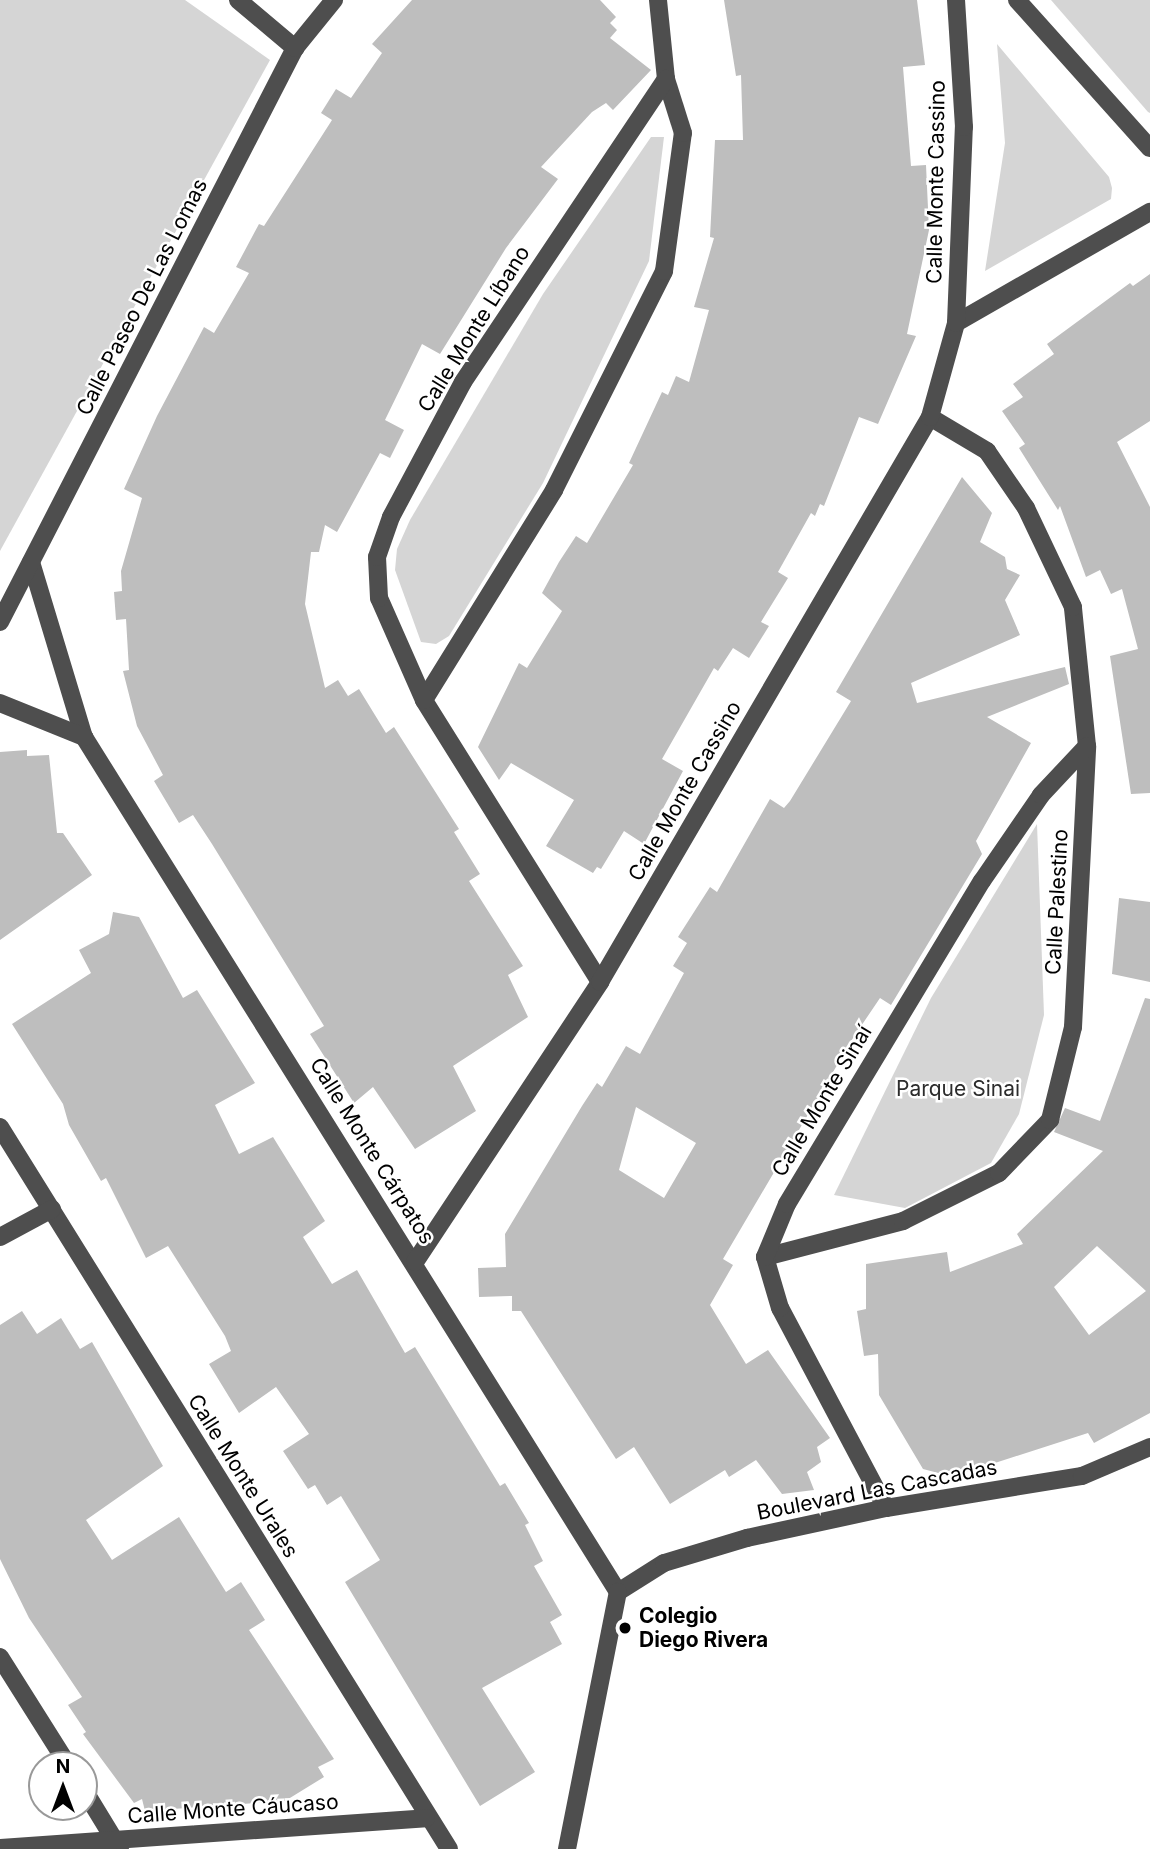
<!DOCTYPE html>
<html>
<head>
<meta charset="utf-8">
<style>
	body { margin:0 }
	#map { position:relative; width:1150px; height:1849px; overflow:hidden; background:#fff; font-family:Inter,sans-serif }
	div>[style] { position:absolute }
	.green>* { inset:0; background:#d5d5d5 }
	.building>* { inset:0; background:#bebebe }
	.minor>* { height:18px; margin:-9px; padding:0 9px; transform-origin:9px; border-radius:9px; background:#4e4e4e }
	.dots>* { width:19px; height:19px; translate:-50% -50%; box-sizing:border-box; border:4px solid #fff; border-radius:50% }
	span { translate:-50% -50%; white-space:nowrap; text-align:center; line-height:1.15; -webkit-text-stroke:5px #fff; paint-order:stroke }
	.street-label { font-size:21px; color:#000 }
	.park-label { font-size:21px; color:#2c2c2c }
	.poi-label { font-size:21px; color:#000; font-weight:700 }
	.left { translate:0 -50%; text-align:left }
	.north { position:absolute; left:28px; top:1751px; width:70px; height:70px; box-sizing:border-box; background:#fff; border:2px solid #999; border-radius:50%; rotate:0deg; font-size:19px; font-weight:700; line-height:28px; text-align:center; color:#000 }
	.north::after { content:''; display:block; margin:auto; width:24px; height:32px; background:#000; clip-path:polygon(50% 0,100% 100%,50% 72%,0 100%) }
</style>
</head>
<body>
<div id="map">
	<div class="green">
		<div style="clip-path:polygon(0 0,185px 0,270px 60px,0 551px)"></div>
		<div style="clip-path:polygon(1051px 0,1150px 0,1150px 113px,1148px 112px)"></div>
		<div style="clip-path:polygon(997px 44px,1109px 177px,1112px 188px,1111px 199px,985px 271px,1005px 143px)"></div>
		<div style="clip-path:polygon(651px 137px,664px 137px,649px 261px,543px 483px,449px 636px,436px 644px,421px 642px,395px 570px,397px 549px,410px 520px,543px 294px)"></div>
		<div style="clip-path:polygon(1037px 824px,1044px 1015px,1019px 1114px,991px 1163px,905px 1208px,834px 1195px,931px 998px)"></div>
	</div>
	<div class="building">
		<div style="clip-path:polygon(412px 0,600px 0,616px 17px,610px 23px,617px 30px,610px 38px,651px 70px,613px 110px,606px 103px,592px 112px,541px 167px,558px 179px,506px 248px,440px 354px,422px 344px,385px 420px,404px 430px,390px 458px,380px 453px,337px 532px,325px 525px,319px 552px,311px 552px,305px 604px,325px 688px,338px 680px,348px 696px,359px 689px,386px 733px,394px 727px,459px 829px,454px 832px,480px 874px,469px 881px,523px 966px,508px 975px,528px 1017px,453px 1066px,476px 1111px,415px 1149px,373px 1087px,354px 1103px,310px 1034px,324px 1026px,212px 844px,193px 815px,179px 823px,154px 781px,163px 775px,137px 726px,123px 671px,129px 670px,126px 619px,116px 620px,114px 592px,122px 591px,121px 571px,142px 498px,124px 489px,157px 416px,204px 327px,214px 333px,249px 273px,236px 267px,259px 224px,264px 226px,332px 120px,321px 113px,336px 89px,351px 98px,382px 53px,372px 44px)"></div>
		<div style="clip-path:polygon(724px 0,917px 0,925px 65px,903px 67px,911px 166px,926px 165px,929px 230px,907px 334px,916px 336px,878px 424px,859px 417px,824px 506px,820px 504px,815px 516px,811px 513px,778px 572px,788px 578px,761px 622px,769px 626px,749px 658px,733px 648px,718px 671px,714px 668px,662px 759px,683px 771px,644px 844px,624px 831px,601px 869px,597px 867px,593px 873px,546px 846px,574px 800px,511px 763px,499px 780px,478px 747px,519px 663px,527px 668px,562px 611px,542px 593px,559px 562px,576px 536px,587px 543px,633px 465px,629px 463px,662px 392px,668px 395px,676px 376px,689px 382px,709px 310px,694px 307px,714px 238px,710px 237px,715px 140px,743px 140px,741px 75px,736px 76px)"></div>
		<div style="clip-path:polygon(1150px 274px,1150px 421px,1117px 442px,1150px 507px,1150px 793px,1131px 794px,1110px 656px,1138px 649px,1122px 589px,1111px 594px,1100px 570px,1086px 577px,1060px 506px,1058px 510px,1019px 448px,1025px 444px,1002px 411px,1023px 397px,1013px 384px,1054px 354px,1047px 344px,1130px 283px,1133px 286px)"></div>
		<div style="clip-path:polygon(evenodd,962px 477px,992px 513px,980px 542px,1005px 557px,1007px 569px,1020px 575px,1005px 600px,1020px 635px,911px 683px,917px 703px,1065px 667px,1069px 684px,987px 717px,1031px 743px,976px 841px,982px 854px,891px 1005px,880px 998px,853px 1038px,723px 1259px,733px 1265px,710px 1305px,746px 1364px,768px 1350px,830px 1438px,817px 1447px,821px 1462px,807px 1472px,814px 1490px,782px 1494px,756px 1460px,729px 1477px,725px 1470px,670px 1504px,634px 1447px,616px 1459px,521px 1311px,512px 1311px,512px 1296px,479px 1297px,478px 1268px,506px 1267px,505px 1234px,582px 1106px,597px 1083px,602px 1087px,626px 1046px,640px 1054px,684px 973px,673px 966px,687px 943px,678px 937px,710px 887px,717px 892px,770px 799px,784px 808px,790px 801px,851px 701px,836px 692px,962px 477px,636px 1107px,696px 1143px,664px 1198px,619px 1170px,636px 1107px)"></div>
		<div style="clip-path:polygon(27px 750px,27px 756px,49px 755px,57px 833px,63px 833px,92px 875px,0 940px,0 752px)"></div>
		<div style="clip-path:polygon(1119px 898px,1150px 902px,1150px 982px,1112px 974px)"></div>
		<div style="clip-path:polygon(113px 912px,139px 917px,183px 998px,197px 990px,255px 1083px,215px 1105px,239px 1154px,273px 1137px,325px 1221px,303px 1237px,332px 1284px,357px 1270px,405px 1353px,415px 1347px,500px 1486px,505px 1483px,529px 1523px,525px 1525px,543px 1561px,534px 1566px,562px 1615px,550px 1622px,562px 1644px,482px 1688px,535px 1772px,480px 1806px,345px 1582px,380px 1560px,341px 1496px,327px 1505px,315px 1485px,308px 1489px,283px 1451px,309px 1434px,276px 1387px,239px 1413px,209px 1364px,231px 1351px,225px 1336px,168px 1246px,146px 1258px,106px 1178px,101px 1181px,69px 1125px,63px 1104px,12px 1024px,91px 973px,79px 950px,109px 934px)"></div>
		<div style="clip-path:polygon(evenodd,1145px 998px,1150px 999px,1150px 1413px,1094px 1443px,1088px 1433px,964px 1473px,946px 1475px,923px 1469px,879px 1395px,878px 1354px,864px 1356px,857px 1311px,866px 1309px,866px 1264px,947px 1252px,950px 1272px,1023px 1244px,1017px 1234px,1103px 1151px,1054px 1132px,1065px 1108px,1100px 1121px,1145px 998px,1097px 1246px,1146px 1291px,1089px 1335px,1054px 1287px,1097px 1246px)"></div>
		<div style="clip-path:polygon(22px 1311px,37px 1334px,61px 1318px,80px 1349px,92px 1342px,163px 1466px,86px 1520px,112px 1560px,179px 1517px,226px 1592px,241px 1582px,265px 1620px,249px 1630px,334px 1759px,318px 1767px,324px 1777px,285px 1801px,145px 1811px,142px 1799px,134px 1803px,83px 1734px,86px 1732px,68px 1705px,82px 1697px,29px 1618px,0 1559px,0 1325px)"></div>
	</div>
	<div class="minor">
		<div style="left:238px;top:0;width:75px;rotate:40.1deg"></div>
		<div style="left:1017px;top:0;width:199px;rotate:48.1deg"></div>
		<div style="left:956px;top:323px;width:224px;rotate:-29.8deg"></div>
		<div style="left:31px;top:562px;width:183px;rotate:73.2deg"></div>
		<div style="left:84px;top:737px;width:1008px;rotate:58.01deg"></div>
		<div style="left:0;top:622px;width:645px;rotate:-62.8deg"></div>
		<div style="left:295px;top:48px;width:62px;rotate:-50.9deg"></div>
		<div style="left:424px;top:700px;width:247px;rotate:-58.2deg"></div>
		<div style="left:554px;top:490px;width:245px;rotate:-63.3deg"></div>
		<div style="left:664px;top:271px;width:139px;rotate:-82.2deg"></div>
		<div style="left:683px;top:133px;width:57px;rotate:-107.5deg"></div>
		<div style="left:666px;top:79px;width:79px;rotate:-95.8deg"></div>
		<div style="left:0;top:703px;width:91px;rotate:22deg"></div>
		<div style="left:600px;top:982px;width:332px;rotate:-122deg"></div>
		<div style="left:424px;top:700px;width:111px;rotate:-113.8deg"></div>
		<div style="left:379px;top:598px;width:41px;rotate:-92.8deg"></div>
		<div style="left:377px;top:557px;width:42px;rotate:-70.7deg"></div>
		<div style="left:391px;top:517px;width:153px;rotate:-61.9deg"></div>
		<div style="left:463px;top:382px;width:365px;rotate:-56.2deg"></div>
		<div style="left:0;top:1127px;width:850px;rotate:58.12deg"></div>
		<div style="left:0;top:1237px;width:59px;rotate:-28.3deg"></div>
		<div style="left:765px;top:1257px;width:143px;rotate:-14.6deg"></div>
		<div style="left:903px;top:1221px;width:107px;rotate:-26.6deg"></div>
		<div style="left:999px;top:1173px;width:74px;rotate:-46.1deg"></div>
		<div style="left:1050px;top:1120px;width:96px;rotate:-76.1deg"></div>
		<div style="left:1073px;top:1027px;width:281px;rotate:-87.1deg"></div>
		<div style="left:1087px;top:746px;width:140px;rotate:-95.8deg"></div>
		<div style="left:1073px;top:607px;width:110px;rotate:-115.4deg"></div>
		<div style="left:1026px;top:508px;width:69px;rotate:-124.4deg"></div>
		<div style="left:987px;top:451px;width:66px;rotate:-149.2deg"></div>
		<div style="left:415px;top:1262px;width:336px;rotate:-56.5deg"></div>
		<div style="left:600px;top:982px;width:654px;rotate:-59.71deg"></div>
		<div style="left:930px;top:417px;width:98px;rotate:-74.5deg"></div>
		<div style="left:956px;top:323px;width:196px;rotate:-87.7deg"></div>
		<div style="left:964px;top:127px;width:127px;rotate:-93.6deg"></div>
		<div style="left:886px;top:1508px;width:226px;rotate:-117.9deg"></div>
		<div style="left:780px;top:1308px;width:53px;rotate:-106.4deg"></div>
		<div style="left:765px;top:1257px;width:57px;rotate:-67.5deg"></div>
		<div style="left:787px;top:1204px;width:377px;rotate:-58.9deg"></div>
		<div style="left:982px;top:881px;width:104px;rotate:-55.5deg"></div>
		<div style="left:1041px;top:795px;width:67px;rotate:-46.8deg"></div>
		<div style="left:618px;top:1592px;width:54px;rotate:-32.2deg"></div>
		<div style="left:664px;top:1563px;width:87px;rotate:-16.8deg"></div>
		<div style="left:747px;top:1538px;width:142px;rotate:-12.2deg"></div>
		<div style="left:886px;top:1508px;width:199px;rotate:-9.3deg"></div>
		<div style="left:1082px;top:1476px;width:74px;rotate:-23.1deg"></div>
		<div style="left:0;top:1657px;width:128px;rotate:57.8deg"></div>
		<div style="left:84px;top:1790px;width:69px;rotate:58.6deg"></div>
		<div style="left:0;top:1848px;width:427px;rotate:-4deg"></div>
		<div style="left:567px;top:1849px;width:262px;rotate:-78.8deg"></div>
	</div>
	<div class="dots">
		<div style="left:625px;top:1628px;background:#000"></div>
	</div>
	<div class="street-label">
		<span style="left:936px;top:182px;rotate:-89deg">Calle Monte Cassino</span>
		<span style="left:142px;top:297px;rotate:-63deg">Calle Paseo De Las Lomas</span>
		<span style="left:474px;top:329px;rotate:-58deg">Calle Monte Líbano</span>
		<span style="left:685px;top:791px;rotate:-60deg">Calle Monte Cassino</span>
		<span style="left:1057px;top:902px;rotate:-87deg">Calle Palestino</span>
		<span style="left:822px;top:1101px;rotate:-59deg">Calle Monte Sinaí</span>
		<span style="left:372px;top:1151px;rotate:58deg">Calle Monte Cárpatos</span>
		<span style="left:243px;top:1476px;rotate:58deg">Calle Monte Urales</span>
		<span style="left:877px;top:1490px;rotate:-11deg">Boulevard Las Cascadas</span>
		<span style="left:233px;top:1809px;rotate:-4deg">Calle Monte Cáucaso</span>
	</div>
	<div class="park-label">
		<span style="left:958px;top:1089px">Parque Sinai</span>
	</div>
	<div class="poi-label">
		<span class="left" style="left:639px;top:1628px">Colegio<br>Diego Rivera</span>
	</div>
	<div class="north">N</div>
</div>
</body>
</html>
